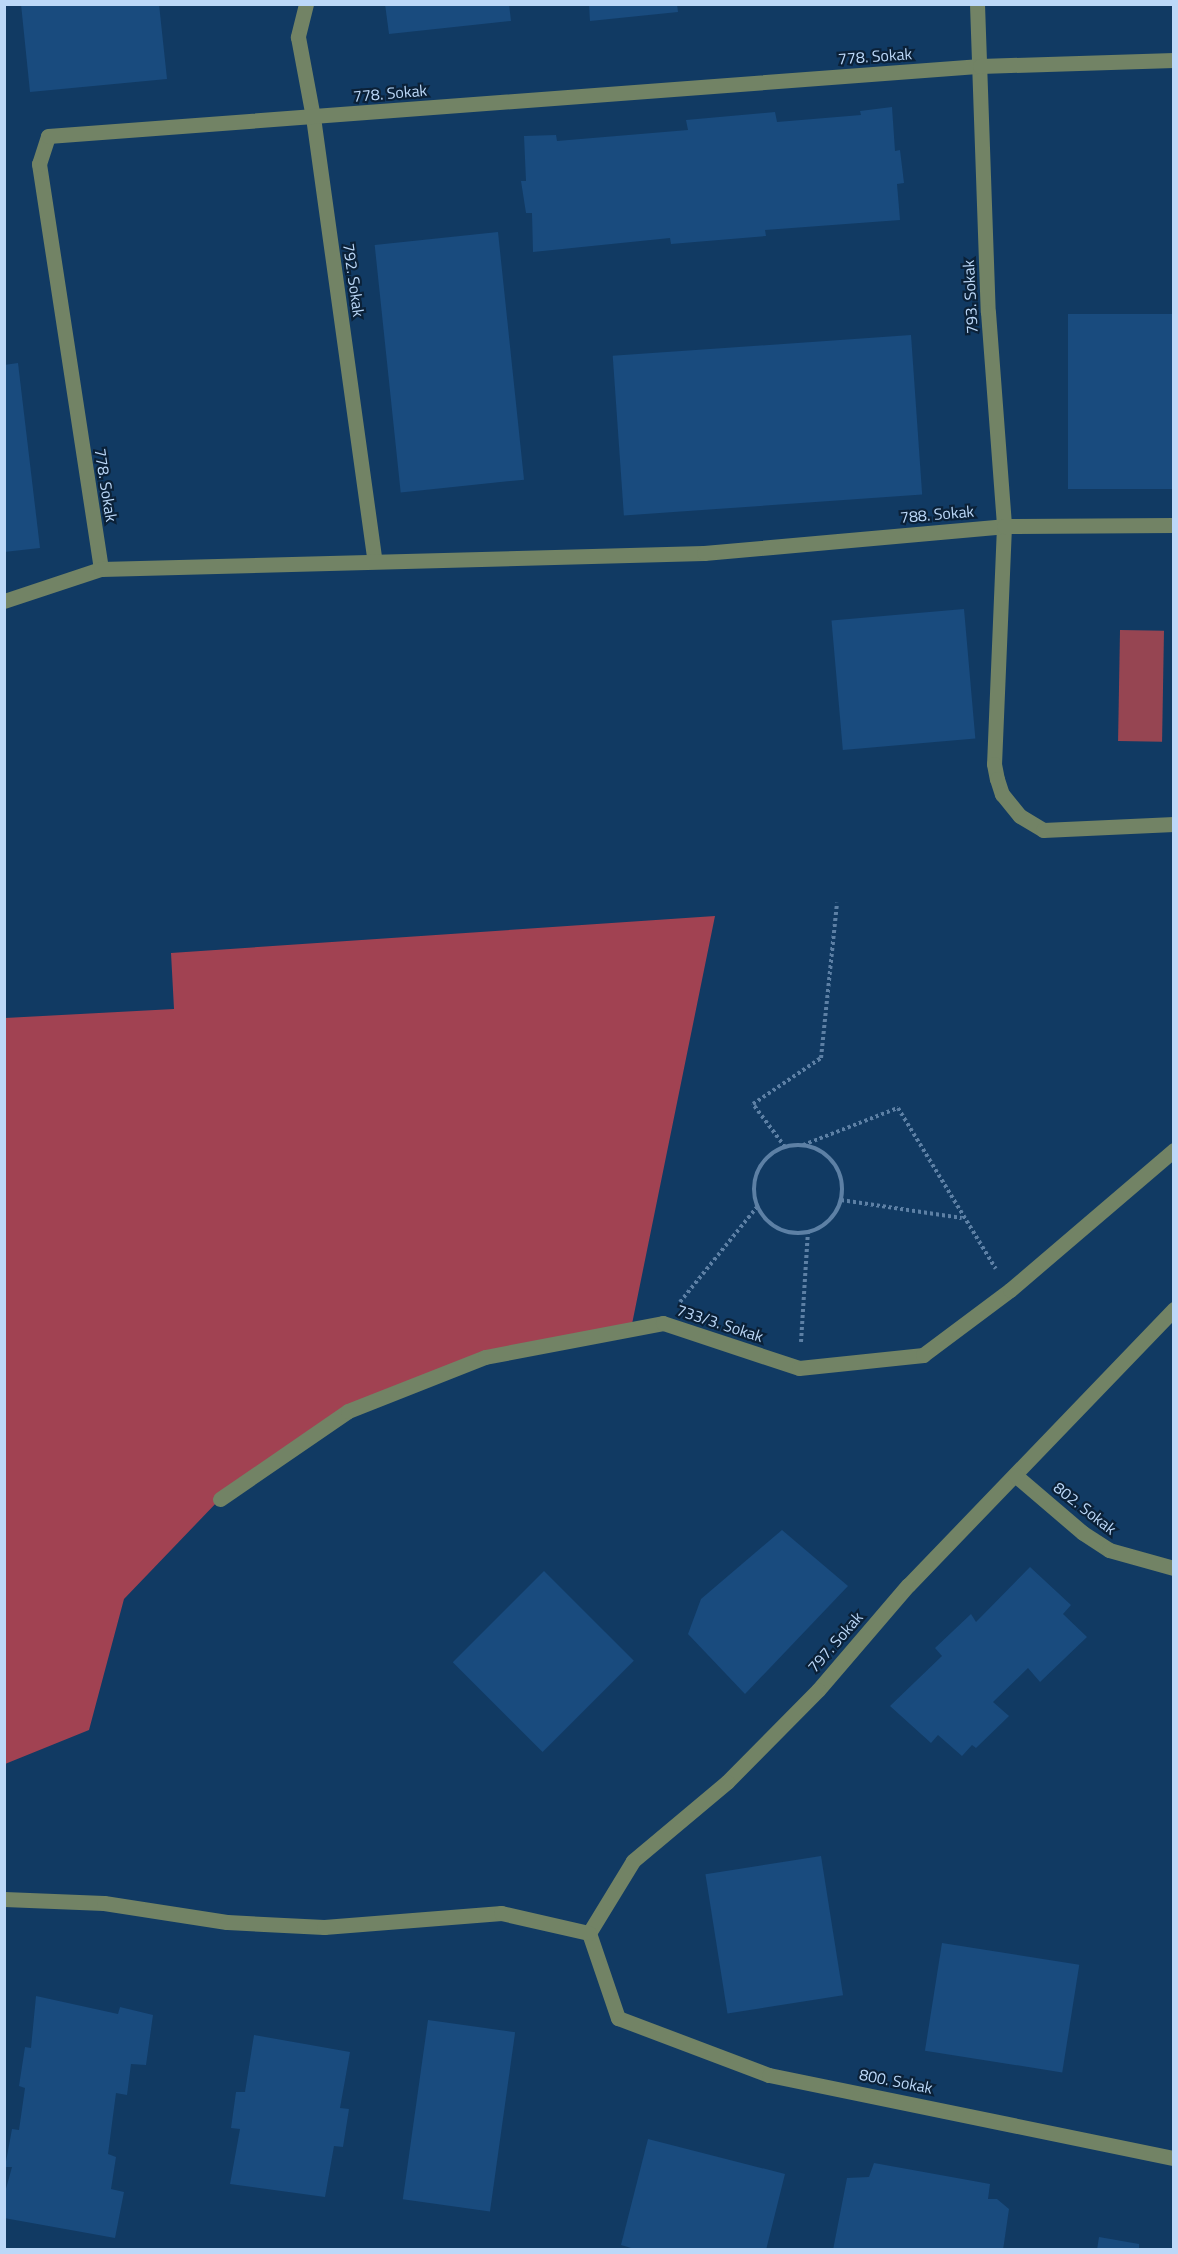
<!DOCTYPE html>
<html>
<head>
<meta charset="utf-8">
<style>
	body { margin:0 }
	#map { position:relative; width:1178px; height:2254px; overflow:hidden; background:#113a63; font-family:"Titillium Web",sans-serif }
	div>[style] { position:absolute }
	.green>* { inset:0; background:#964552; transform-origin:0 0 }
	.forest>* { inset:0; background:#a14252 }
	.building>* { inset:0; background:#194b7e; transform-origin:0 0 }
	.path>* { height:4px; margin-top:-2px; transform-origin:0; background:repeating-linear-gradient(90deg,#5d80a5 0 3px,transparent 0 6px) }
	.path>.ring { margin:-2px; padding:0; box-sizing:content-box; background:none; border:4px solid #5d80a5; border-radius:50% }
	.minor>* { height:15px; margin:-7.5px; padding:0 7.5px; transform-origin:7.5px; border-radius:7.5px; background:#728365 }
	span { translate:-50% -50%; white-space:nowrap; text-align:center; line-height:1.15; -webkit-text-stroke:4.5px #0b2138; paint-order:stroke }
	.street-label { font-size:16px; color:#bcd8f8 }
	.frame { position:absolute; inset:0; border:6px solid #bcd8f8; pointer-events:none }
</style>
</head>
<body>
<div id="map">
	<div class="green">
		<div style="left:1120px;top:630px;width:44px;height:111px;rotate:1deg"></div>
	</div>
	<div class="forest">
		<div style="clip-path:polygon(715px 916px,631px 1329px,485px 1357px,348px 1411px,220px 1499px,124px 1599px,89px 1730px,5px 1764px,5px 1018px,174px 1009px,171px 953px)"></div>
	</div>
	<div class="building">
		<div style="clip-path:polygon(21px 4px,159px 4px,167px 79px,30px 92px)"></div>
		<div style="clip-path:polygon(385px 4px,509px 4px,511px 21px,389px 34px)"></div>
		<div style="clip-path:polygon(589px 4px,677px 4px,678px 12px,590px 21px)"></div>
		<div style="clip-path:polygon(892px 107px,895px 151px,900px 150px,904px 183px,897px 184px,900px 220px,765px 230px,766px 236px,671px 244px,670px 238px,533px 252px,532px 213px,526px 213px,521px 181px,526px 181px,524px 136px,556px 135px,557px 141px,688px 130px,686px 120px,775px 112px,777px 122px,861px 115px,860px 111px)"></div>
		<div style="left:498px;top:232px;width:249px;height:124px;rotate:84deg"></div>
		<div style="left:1174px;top:314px;width:175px;height:106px;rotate:90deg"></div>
		<div style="left:911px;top:335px;width:160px;height:299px;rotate:86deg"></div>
		<div style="clip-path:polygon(18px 363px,40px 548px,4px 552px,4px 365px)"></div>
		<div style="left:964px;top:609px;width:130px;height:133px;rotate:85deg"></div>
		<div style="clip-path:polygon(782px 1530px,848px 1586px,745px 1694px,688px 1634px,701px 1599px)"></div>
		<div style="clip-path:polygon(1030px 1567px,1071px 1605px,1063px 1614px,1087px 1637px,1040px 1682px,1028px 1668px,993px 1702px,1009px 1716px,976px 1748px,972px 1745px,962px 1756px,938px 1735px,931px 1743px,890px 1706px,942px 1656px,935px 1648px,971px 1614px,976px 1622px)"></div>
		<div style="left:544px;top:1571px;width:127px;height:129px;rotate:45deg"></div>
		<div style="left:821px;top:1856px;width:141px;height:117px;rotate:81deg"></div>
		<div style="left:942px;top:1943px;width:139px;height:109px;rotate:9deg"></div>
		<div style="clip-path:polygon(36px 1996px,118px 2014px,120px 2007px,153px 2015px,146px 2065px,131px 2064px,127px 2095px,116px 2093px,108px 2154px,116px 2157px,111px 2189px,124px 2192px,115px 2238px,4px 2218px,4px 2196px,12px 2167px,5px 2167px,12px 2129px,19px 2130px,25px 2088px,19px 2086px,25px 2047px,31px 2048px)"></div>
		<div style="left:428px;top:2020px;width:88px;height:181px;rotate:8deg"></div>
		<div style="clip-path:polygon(254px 2035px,350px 2052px,340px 2108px,349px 2109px,343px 2147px,334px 2146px,325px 2197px,230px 2184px,240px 2129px,231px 2128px,236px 2092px,245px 2092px)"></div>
		<div style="clip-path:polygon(648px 2139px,785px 2174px,766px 2250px,638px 2250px,621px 2245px)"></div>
		<div style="clip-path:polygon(874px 2163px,990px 2184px,988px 2199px,997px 2199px,1009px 2209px,1003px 2250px,833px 2250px,847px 2178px,869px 2177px)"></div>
		<div style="clip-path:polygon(1099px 2237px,1139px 2244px,1139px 2250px,1097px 2250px)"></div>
	</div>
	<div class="path">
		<div class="ring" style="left:754px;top:1145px;width:84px;height:84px"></div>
		<div style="left:803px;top:1145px;width:102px;rotate:-21.3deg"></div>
		<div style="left:898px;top:1108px;width:188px;rotate:58.7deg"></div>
		<div style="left:785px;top:1147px;width:54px;rotate:-126.7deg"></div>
		<div style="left:753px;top:1104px;width:82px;rotate:-34.1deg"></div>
		<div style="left:821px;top:1058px;width:156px;rotate:-84.1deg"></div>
		<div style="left:841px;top:1200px;width:122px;rotate:8.5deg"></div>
		<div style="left:680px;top:1302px;width:122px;rotate:-51deg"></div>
		<div style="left:801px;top:1342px;width:110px;rotate:-86.4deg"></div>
	</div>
	<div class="minor">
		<div style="left:306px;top:4px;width:34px;rotate:104deg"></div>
		<div style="left:298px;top:37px;width:81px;rotate:79.4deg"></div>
		<div style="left:313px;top:117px;width:448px;rotate:82.1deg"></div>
		<div style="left:977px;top:4px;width:308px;rotate:88deg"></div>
		<div style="left:988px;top:312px;width:215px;rotate:85.7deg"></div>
		<div style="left:1004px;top:526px;width:238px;rotate:92.4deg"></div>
		<div style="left:994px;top:764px;width:15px;rotate:79deg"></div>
		<div style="left:997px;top:779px;width:16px;rotate:72deg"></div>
		<div style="left:1002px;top:794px;width:28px;rotate:51deg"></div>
		<div style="left:1020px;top:816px;width:27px;rotate:31deg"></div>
		<div style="left:1043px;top:830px;width:131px;rotate:-2.6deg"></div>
		<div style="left:101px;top:569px;width:410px;rotate:-98.7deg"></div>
		<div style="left:39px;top:164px;width:29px;rotate:-72deg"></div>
		<div style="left:48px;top:136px;width:935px;rotate:-4.3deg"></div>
		<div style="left:980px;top:66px;width:194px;rotate:-1.8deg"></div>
		<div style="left:4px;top:601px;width:102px;rotate:-18.3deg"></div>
		<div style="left:101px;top:569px;width:603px;rotate:-1.52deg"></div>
		<div style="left:704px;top:553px;width:301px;rotate:-5.1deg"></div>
		<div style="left:1004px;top:526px;width:170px;rotate:-0.3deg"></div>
		<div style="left:1174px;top:1309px;width:383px;rotate:133.9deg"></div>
		<div style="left:908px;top:1585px;width:138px;rotate:130.6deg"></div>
		<div style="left:818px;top:1690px;width:129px;rotate:134.7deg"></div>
		<div style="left:727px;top:1782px;width:123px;rotate:140deg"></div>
		<div style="left:633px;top:1861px;width:84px;rotate:121.4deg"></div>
		<div style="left:589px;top:1933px;width:90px;rotate:71.2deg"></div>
		<div style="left:618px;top:2018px;width:161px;rotate:20.7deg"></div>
		<div style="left:769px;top:2075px;width:413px;rotate:11.6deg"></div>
		<div style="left:1015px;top:1475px;width:89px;rotate:40.5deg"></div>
		<div style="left:1083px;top:1533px;width:31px;rotate:33deg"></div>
		<div style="left:1109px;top:1550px;width:67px;rotate:15.5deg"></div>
		<div style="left:220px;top:1499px;width:155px;rotate:-34.5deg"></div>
		<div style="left:348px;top:1411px;width:147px;rotate:-21.5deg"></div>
		<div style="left:485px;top:1357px;width:181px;rotate:-10.8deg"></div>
		<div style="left:663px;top:1323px;width:143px;rotate:18.3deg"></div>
		<div style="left:799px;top:1368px;width:125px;rotate:-6deg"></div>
		<div style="left:923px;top:1355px;width:109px;rotate:-36.8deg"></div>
		<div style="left:1010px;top:1290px;width:216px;rotate:-40.5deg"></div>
		<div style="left:4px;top:1899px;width:100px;rotate:2.3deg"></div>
		<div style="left:104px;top:1903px;width:124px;rotate:8.8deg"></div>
		<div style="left:227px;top:1922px;width:97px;rotate:3deg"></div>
		<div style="left:324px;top:1927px;width:178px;rotate:-4.5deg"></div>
		<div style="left:501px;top:1913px;width:90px;rotate:12.8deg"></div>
	</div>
	<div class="street-label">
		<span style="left:875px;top:56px;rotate:-4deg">778. Sokak</span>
		<span style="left:390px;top:93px;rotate:-5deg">778. Sokak</span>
		<span style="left:354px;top:280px;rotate:82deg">792. Sokak</span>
		<span style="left:970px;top:297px;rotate:-93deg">793. Sokak</span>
		<span style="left:106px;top:485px;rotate:81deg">778. Sokak</span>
		<span style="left:937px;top:514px;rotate:-5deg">788. Sokak</span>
		<span style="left:720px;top:1323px;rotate:18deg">733/3. Sokak</span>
		<span style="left:1085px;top:1508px;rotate:38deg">802. Sokak</span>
		<span style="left:835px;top:1642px;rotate:-49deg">797. Sokak</span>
		<span style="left:896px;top:2081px;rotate:11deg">800. Sokak</span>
	</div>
	<div class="frame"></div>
</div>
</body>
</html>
